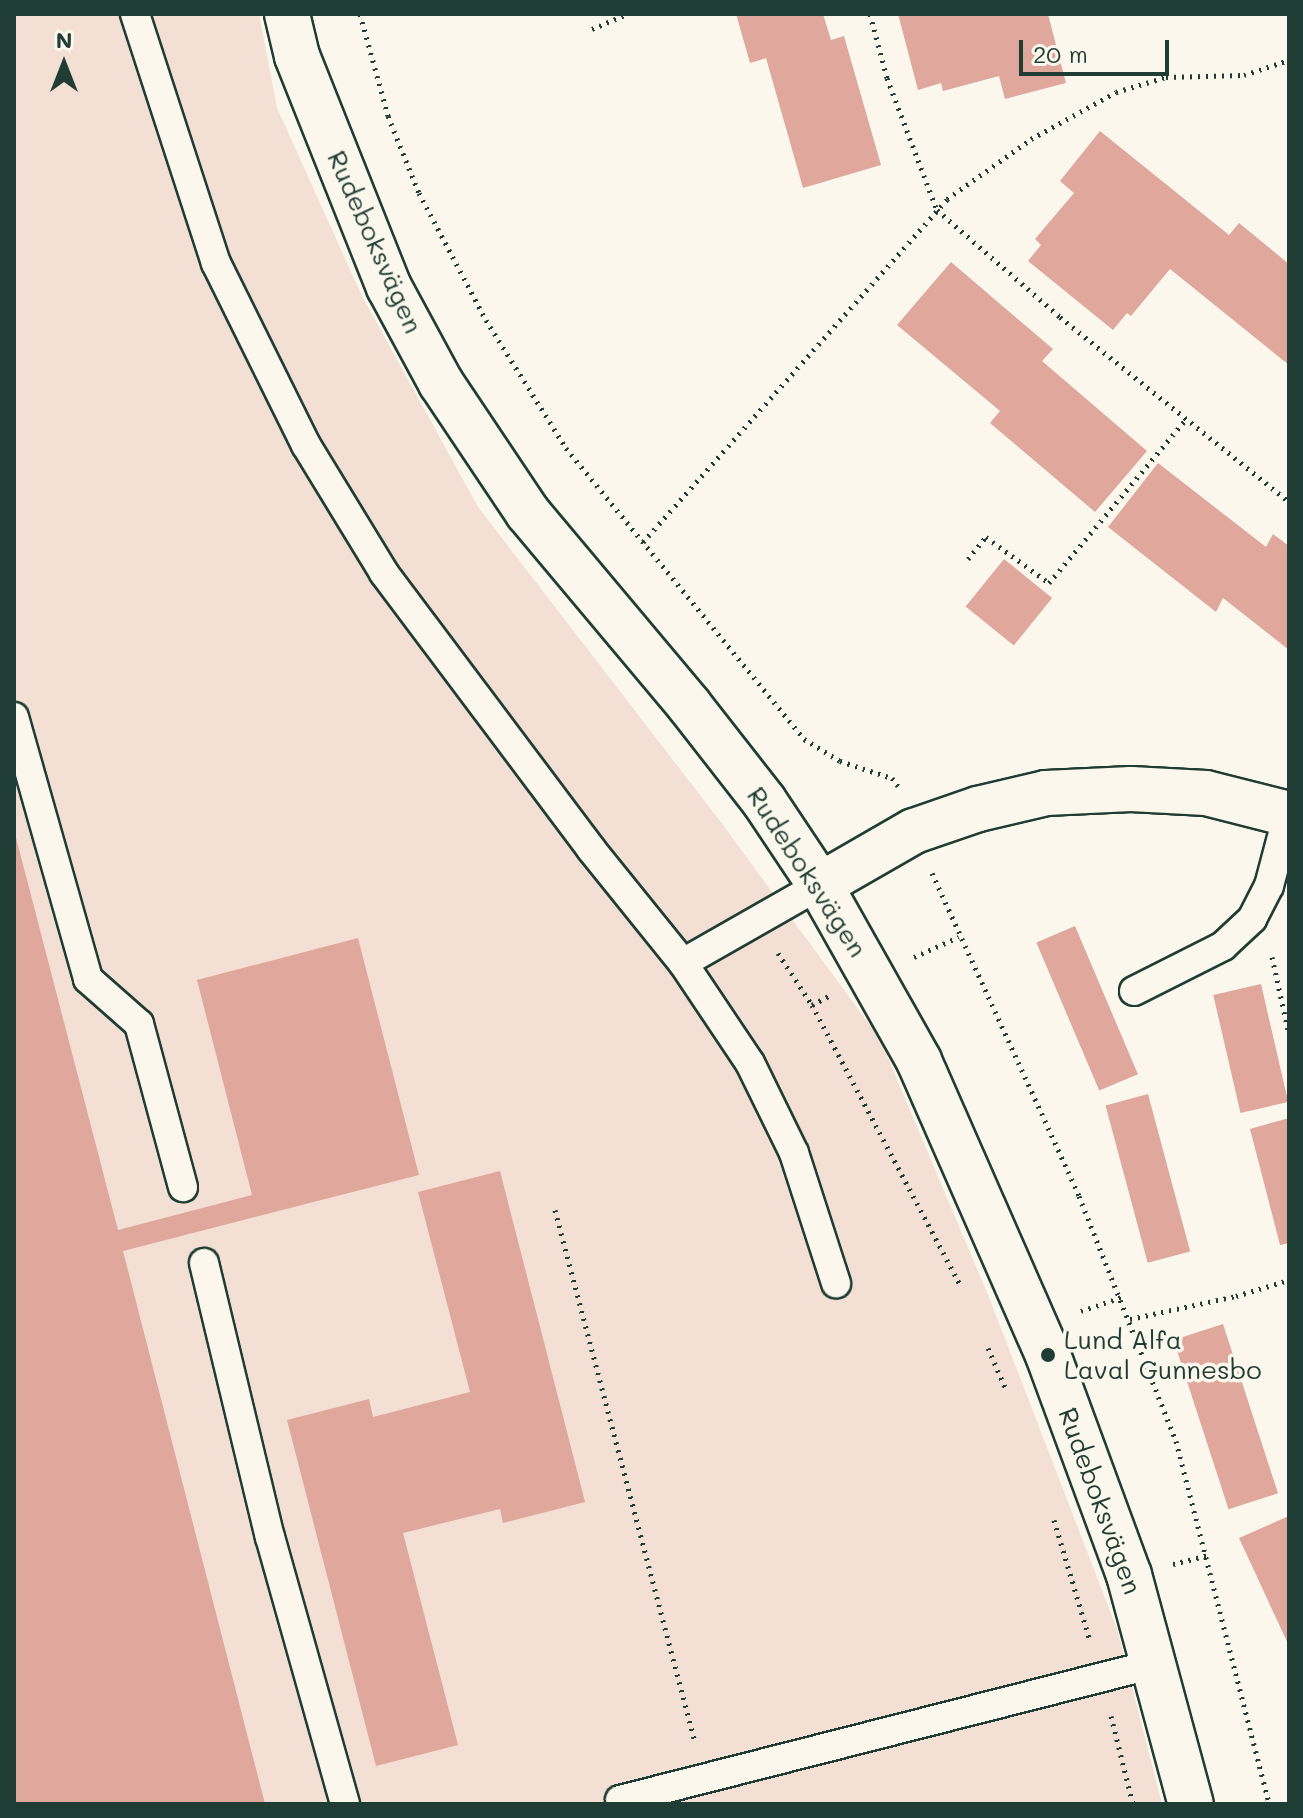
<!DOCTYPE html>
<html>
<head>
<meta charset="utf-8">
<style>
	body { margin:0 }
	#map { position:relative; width:1303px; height:1818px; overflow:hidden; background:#fbf7ec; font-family:Mali,sans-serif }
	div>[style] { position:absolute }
	.built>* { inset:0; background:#f3dfd4 }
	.building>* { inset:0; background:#e0a79c; transform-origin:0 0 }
	.path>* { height:5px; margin-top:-2.5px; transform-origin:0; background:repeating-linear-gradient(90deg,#1f3d34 0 2px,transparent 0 8px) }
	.roads { filter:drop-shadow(2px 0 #1f3d34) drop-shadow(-2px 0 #1f3d34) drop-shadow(0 2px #1f3d34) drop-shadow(0 -2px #1f3d34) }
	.lane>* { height:28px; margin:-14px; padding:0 14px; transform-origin:14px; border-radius:14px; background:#fbf7ec }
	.street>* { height:44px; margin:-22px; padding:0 22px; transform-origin:22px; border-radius:22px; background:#fbf7ec }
	.secondary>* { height:44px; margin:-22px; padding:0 22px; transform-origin:22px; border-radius:22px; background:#fbf7ec }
	.dots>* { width:22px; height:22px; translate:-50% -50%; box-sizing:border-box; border:4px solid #fbf7ec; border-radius:50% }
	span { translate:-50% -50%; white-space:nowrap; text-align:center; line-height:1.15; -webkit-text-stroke:7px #fbf7ec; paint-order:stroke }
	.street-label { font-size:26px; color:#1f3d34 }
	.poi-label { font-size:26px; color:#1f3d34 }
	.left { translate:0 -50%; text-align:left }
	.frame { position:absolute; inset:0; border:16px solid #1f3d34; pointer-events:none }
	.north { position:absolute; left:24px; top:24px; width:80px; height:80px; -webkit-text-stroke:6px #fbf7ec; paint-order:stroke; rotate:0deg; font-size:22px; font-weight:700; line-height:32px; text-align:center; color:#1f3d34 }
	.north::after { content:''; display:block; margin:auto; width:28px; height:36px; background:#1f3d34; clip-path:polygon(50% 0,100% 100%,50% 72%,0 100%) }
	.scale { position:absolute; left:1019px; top:40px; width:150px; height:36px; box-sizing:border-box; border:4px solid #1f3d34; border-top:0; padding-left:10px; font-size:24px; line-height:28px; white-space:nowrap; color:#1f3d34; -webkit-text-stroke:6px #fbf7ec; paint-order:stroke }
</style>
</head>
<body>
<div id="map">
	<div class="built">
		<div style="clip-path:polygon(14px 14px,259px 14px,277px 108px,361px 294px,478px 507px,723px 825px,880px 1039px,990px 1300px,1117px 1629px,1162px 1804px,14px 1804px)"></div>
	</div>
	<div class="building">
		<div style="clip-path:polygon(736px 14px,823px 14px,831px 40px,844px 36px,881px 165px,803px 188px,766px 58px,750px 63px)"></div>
		<div style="clip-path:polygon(898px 14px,1048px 14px,1066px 83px,1005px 99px,999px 76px,943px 91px,941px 83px,918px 90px)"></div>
		<div style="clip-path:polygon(1100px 131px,1229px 235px,1239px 223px,1289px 264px,1289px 365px,1170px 269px,1131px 316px,1127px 313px,1113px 330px,1028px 261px,1041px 245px,1035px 239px,1074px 193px,1060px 181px)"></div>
		<div style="clip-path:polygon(951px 262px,1053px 349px,1042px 361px,1147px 451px,1095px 512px,990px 423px,1000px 411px,897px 325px)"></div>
		<div style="clip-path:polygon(1158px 463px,1266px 547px,1273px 534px,1289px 546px,1289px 650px,1223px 598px,1216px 612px,1108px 527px)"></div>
		<div style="left:1004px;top:559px;width:62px;height:61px;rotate:39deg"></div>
		<div style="clip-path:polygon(14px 830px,118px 1230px,252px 1195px,197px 980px,358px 938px,419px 1175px,123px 1251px,265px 1804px,14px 1804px)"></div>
		<div style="left:1075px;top:926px;width:161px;height:42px;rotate:67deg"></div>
		<div style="left:1261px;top:984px;width:121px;height:49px;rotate:77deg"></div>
		<div style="left:1148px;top:1094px;width:163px;height:44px;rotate:75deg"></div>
		<div style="clip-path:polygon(1289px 1118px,1289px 1243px,1280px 1245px,1250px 1129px)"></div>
		<div style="clip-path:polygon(500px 1171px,585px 1502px,503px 1523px,500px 1509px,403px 1533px,458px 1745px,376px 1766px,287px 1420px,369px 1399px,373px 1417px,470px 1392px,418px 1192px)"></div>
		<div style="left:1223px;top:1324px;width:178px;height:52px;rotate:72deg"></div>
		<div style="clip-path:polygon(1289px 1516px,1289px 1646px,1239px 1538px)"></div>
	</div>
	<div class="path">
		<div style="left:360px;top:14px;width:106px;rotate:74.6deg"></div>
		<div style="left:388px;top:116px;width:83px;rotate:68.1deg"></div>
		<div style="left:419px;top:193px;width:144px;rotate:62.2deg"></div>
		<div style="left:486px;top:320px;width:151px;rotate:58deg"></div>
		<div style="left:566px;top:448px;width:376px;rotate:50.7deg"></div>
		<div style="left:804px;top:739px;width:42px;rotate:31.4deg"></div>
		<div style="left:840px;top:761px;width:55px;rotate:18.1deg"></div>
		<div style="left:892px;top:778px;width:10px;rotate:53deg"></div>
		<div style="left:870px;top:14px;width:66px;rotate:75.1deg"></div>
		<div style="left:887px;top:78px;width:141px;rotate:69.3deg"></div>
		<div style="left:937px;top:210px;width:163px;rotate:41deg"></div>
		<div style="left:1060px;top:317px;width:294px;rotate:38.9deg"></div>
		<div style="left:592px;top:29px;width:38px;rotate:-23deg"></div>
		<div style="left:643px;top:542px;width:458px;rotate:-48.4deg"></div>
		<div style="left:947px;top:199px;width:103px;rotate:-35.5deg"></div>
		<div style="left:1031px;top:139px;width:97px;rotate:-28.9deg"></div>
		<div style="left:1116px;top:92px;width:52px;rotate:-16.7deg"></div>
		<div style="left:1166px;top:77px;width:78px;rotate:-1.5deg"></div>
		<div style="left:1244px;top:75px;width:47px;rotate:-18.4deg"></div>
		<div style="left:968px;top:559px;width:28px;rotate:-51deg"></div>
		<div style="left:986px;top:537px;width:78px;rotate:36.1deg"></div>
		<div style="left:1049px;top:583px;width:214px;rotate:-50.1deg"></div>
		<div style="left:932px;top:873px;width:355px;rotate:65.5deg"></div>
		<div style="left:1079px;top:1196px;width:264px;rotate:68.4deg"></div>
		<div style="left:1176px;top:1441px;width:375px;rotate:75.6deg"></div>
		<div style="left:778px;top:953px;width:62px;rotate:56.8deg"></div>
		<div style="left:812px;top:1005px;width:316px;rotate:62.1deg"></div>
		<div style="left:914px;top:957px;width:49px;rotate:-24deg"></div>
		<div style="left:1272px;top:957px;width:79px;rotate:77.6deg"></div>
		<div style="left:812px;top:1005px;width:19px;rotate:-28deg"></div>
		<div style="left:555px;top:1210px;width:550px;rotate:75.26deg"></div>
		<div style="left:1081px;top:1311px;width:43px;rotate:-18.9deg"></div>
		<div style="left:1130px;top:1319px;width:108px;rotate:-12.2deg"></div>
		<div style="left:1236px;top:1296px;width:55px;rotate:-16.8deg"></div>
		<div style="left:988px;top:1348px;width:43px;rotate:66.4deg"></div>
		<div style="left:1054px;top:1520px;width:126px;rotate:73.4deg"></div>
		<div style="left:1173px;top:1564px;width:36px;rotate:-14deg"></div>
		<div style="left:1111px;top:1716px;width:91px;rotate:76deg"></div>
	</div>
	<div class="roads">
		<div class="lane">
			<div style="left:135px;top:14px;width:262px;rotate:72deg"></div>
			<div style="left:216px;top:263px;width:203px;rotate:63.7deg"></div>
			<div style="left:306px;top:445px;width:150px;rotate:58.6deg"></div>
			<div style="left:384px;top:573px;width:345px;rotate:53.1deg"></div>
			<div style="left:591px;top:849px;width:146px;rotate:51.1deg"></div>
			<div style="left:683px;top:963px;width:158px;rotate:-29.7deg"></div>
			<div style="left:14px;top:717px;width:272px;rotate:74.2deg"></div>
			<div style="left:88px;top:979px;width:68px;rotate:41.4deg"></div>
			<div style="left:139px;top:1024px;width:169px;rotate:74.9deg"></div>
			<div style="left:683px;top:963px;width:120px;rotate:56.2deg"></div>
			<div style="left:750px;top:1063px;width:100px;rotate:63.9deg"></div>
			<div style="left:794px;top:1153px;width:137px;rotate:72.1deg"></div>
			<div style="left:1134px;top:991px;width:100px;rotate:-26.8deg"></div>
			<div style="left:1223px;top:946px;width:40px;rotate:-43deg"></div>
			<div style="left:1252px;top:919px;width:37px;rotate:-63deg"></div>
			<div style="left:1269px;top:886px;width:74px;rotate:-75.2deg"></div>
			<div style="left:204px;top:1263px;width:282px;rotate:76.5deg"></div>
			<div style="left:270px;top:1537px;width:277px;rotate:74.3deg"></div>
			<div style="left:620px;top:1800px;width:551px;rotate:-14.29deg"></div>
		</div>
		<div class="street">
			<div style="left:820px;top:885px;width:108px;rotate:-29.9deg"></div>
			<div style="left:914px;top:831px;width:68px;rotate:-19deg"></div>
			<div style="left:978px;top:809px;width:70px;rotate:-13.2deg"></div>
			<div style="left:1046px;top:793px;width:85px;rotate:-2.7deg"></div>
			<div style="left:1131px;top:789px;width:75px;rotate:3.1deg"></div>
			<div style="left:1206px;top:793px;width:86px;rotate:14.2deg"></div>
		</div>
		<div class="secondary">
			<div style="left:287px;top:14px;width:43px;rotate:76.6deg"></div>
			<div style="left:297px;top:56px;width:249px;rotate:68.3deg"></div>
			<div style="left:389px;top:287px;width:109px;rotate:61.6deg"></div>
			<div style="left:441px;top:383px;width:156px;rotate:56.2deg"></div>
			<div style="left:528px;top:513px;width:251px;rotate:50deg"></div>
			<div style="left:689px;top:705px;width:122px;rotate:52deg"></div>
			<div style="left:764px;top:801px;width:101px;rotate:56.3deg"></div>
			<div style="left:820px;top:885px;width:202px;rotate:60.6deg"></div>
			<div style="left:919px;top:1061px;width:321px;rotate:66.3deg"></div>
			<div style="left:1048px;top:1355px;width:234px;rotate:69.8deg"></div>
			<div style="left:1129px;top:1575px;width:237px;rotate:74.9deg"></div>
		</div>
	</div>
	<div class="dots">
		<div style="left:1048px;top:1355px;background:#1f3d34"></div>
	</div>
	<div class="street-label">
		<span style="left:375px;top:242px;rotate:66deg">Rudeboksvägen</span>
		<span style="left:807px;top:872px;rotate:57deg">Rudeboksvägen</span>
		<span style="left:1100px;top:1501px;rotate:70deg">Rudeboksvägen</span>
	</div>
	<div class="poi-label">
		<span class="left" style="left:1064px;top:1355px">Lund Alfa<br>Laval Gunnesbo</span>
	</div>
	<div class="frame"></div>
	<div class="north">N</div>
	<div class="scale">20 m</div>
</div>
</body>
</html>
